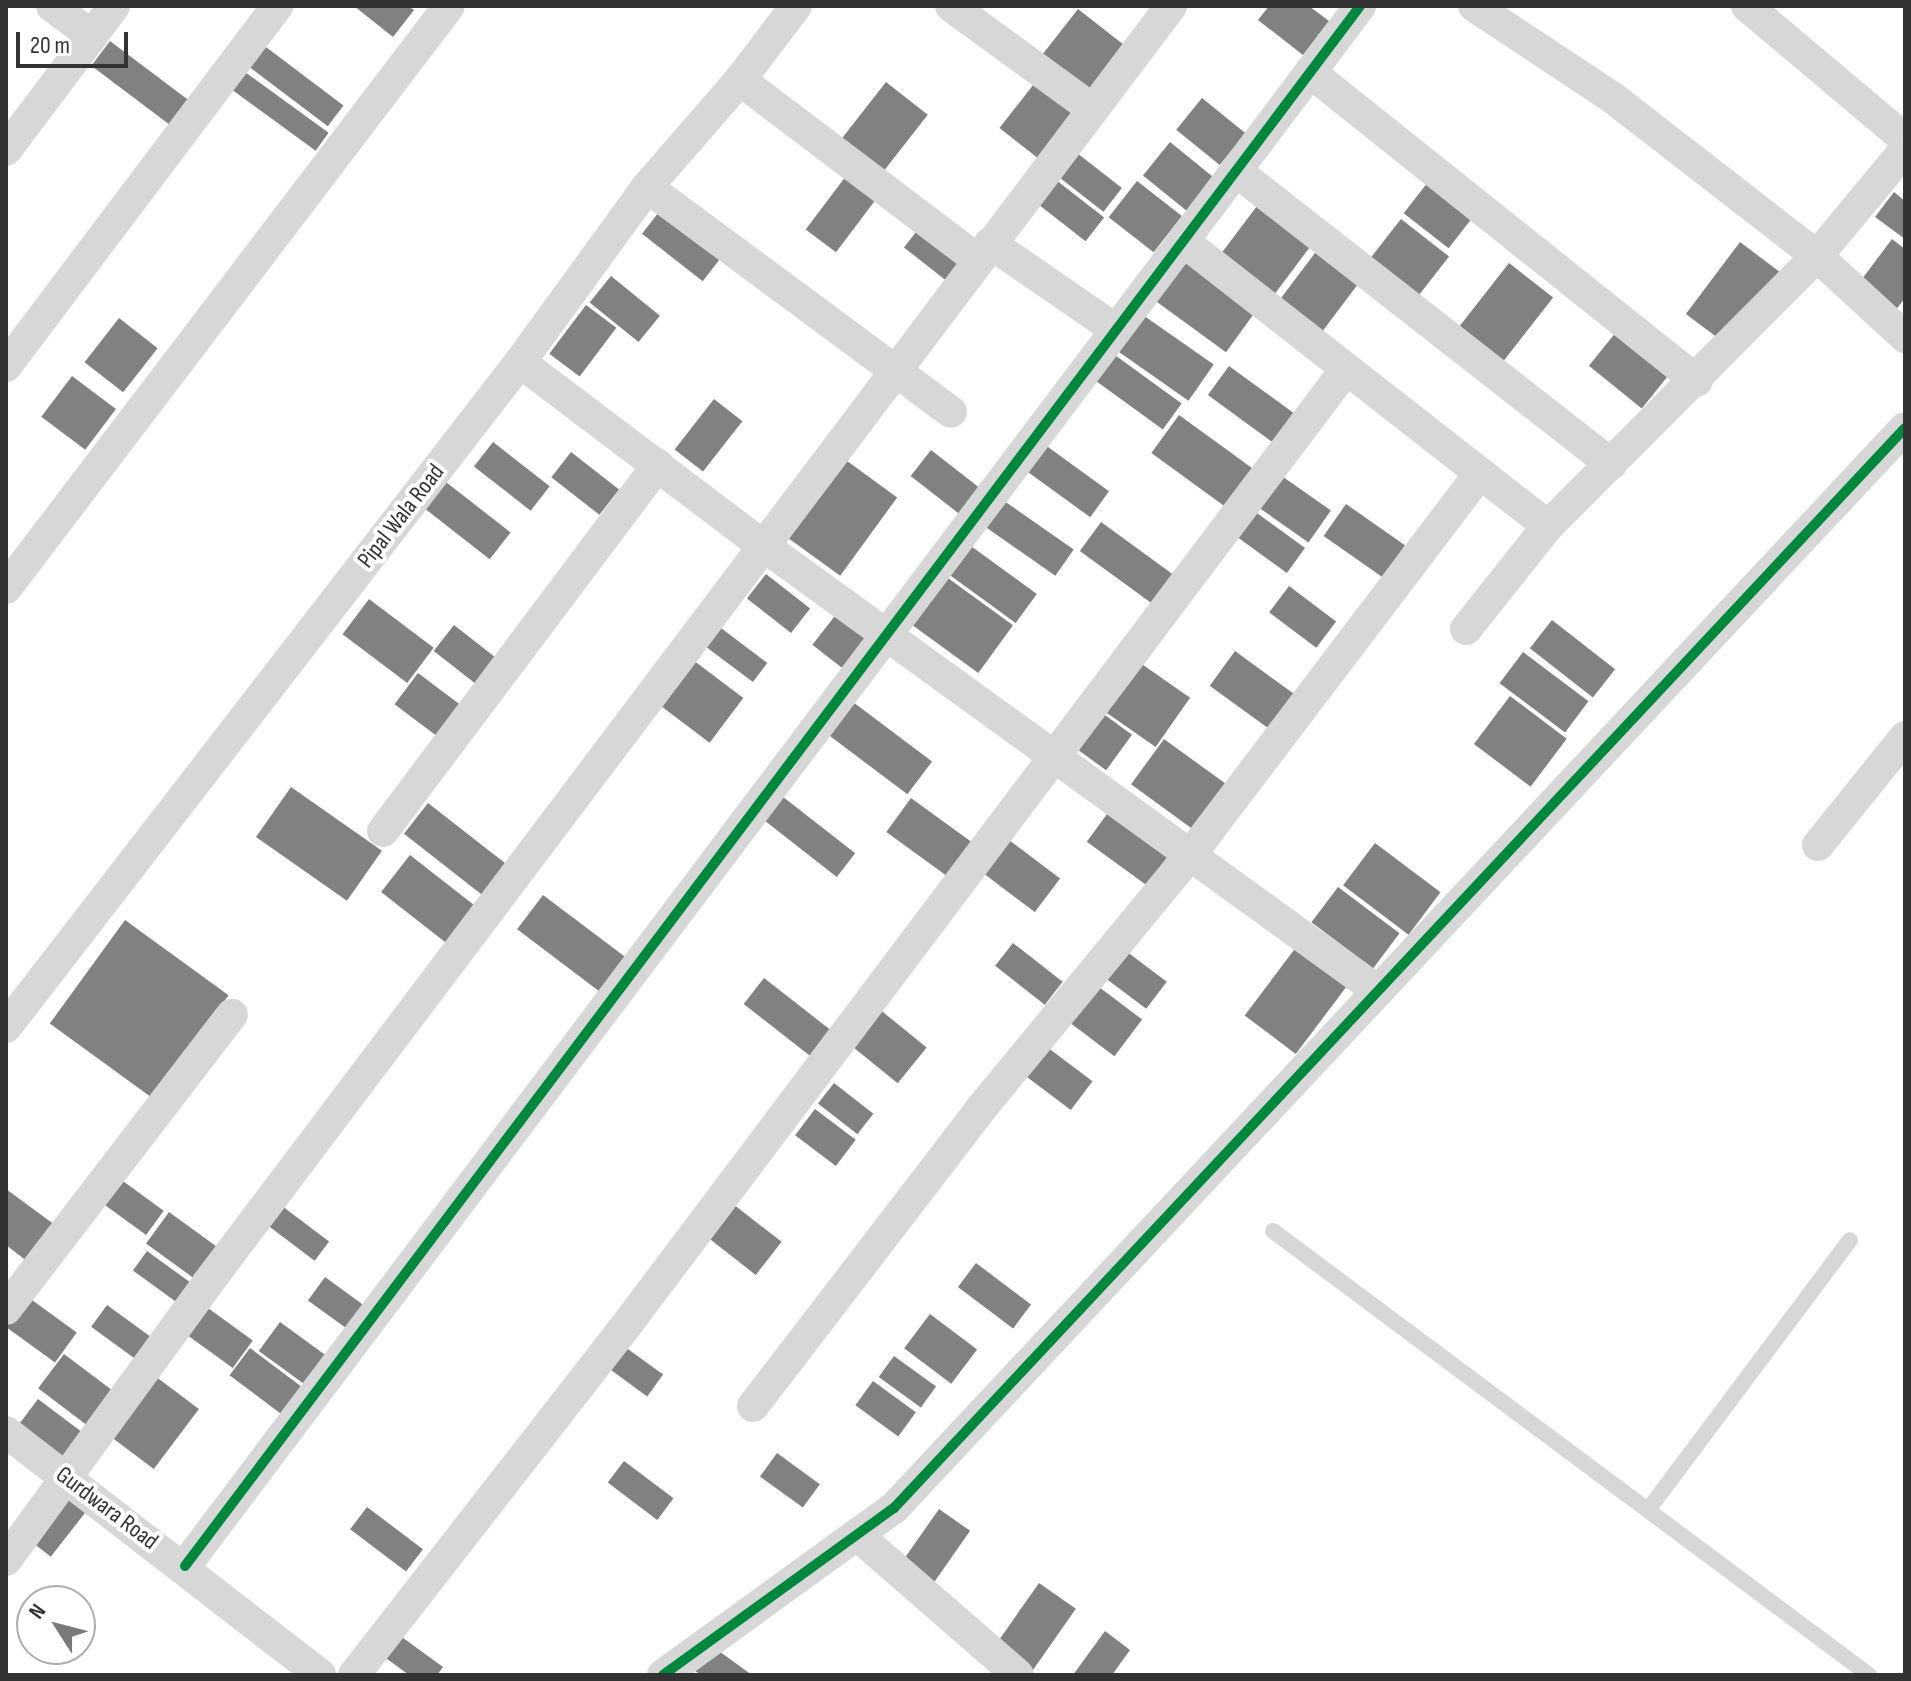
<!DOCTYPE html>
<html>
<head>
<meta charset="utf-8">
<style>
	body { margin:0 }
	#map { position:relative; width:1911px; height:1681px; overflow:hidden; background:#fff; font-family:"Sofia Sans Condensed",sans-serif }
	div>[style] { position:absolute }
	.building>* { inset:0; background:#818181; transform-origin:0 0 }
	.service>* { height:16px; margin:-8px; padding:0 8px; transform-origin:8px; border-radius:8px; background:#d7d7d7 }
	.minor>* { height:32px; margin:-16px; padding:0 16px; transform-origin:16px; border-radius:16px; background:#d7d7d7 }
	.cycleway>* { height:10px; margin:-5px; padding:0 5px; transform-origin:5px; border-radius:5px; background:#00873e }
	span { translate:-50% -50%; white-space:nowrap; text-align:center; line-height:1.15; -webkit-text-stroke:8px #fff; paint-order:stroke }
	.street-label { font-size:24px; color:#333 }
	.frame { position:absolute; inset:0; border:8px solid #333; pointer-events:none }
	.north { position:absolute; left:16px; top:1585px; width:80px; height:80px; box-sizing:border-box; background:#fff; border:2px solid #adadad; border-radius:50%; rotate:306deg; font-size:22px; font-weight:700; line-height:32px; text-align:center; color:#333 }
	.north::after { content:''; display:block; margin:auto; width:28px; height:36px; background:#7a7a7a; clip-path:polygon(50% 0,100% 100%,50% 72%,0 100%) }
	.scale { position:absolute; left:16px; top:32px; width:112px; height:36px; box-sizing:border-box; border:4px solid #333; border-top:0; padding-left:10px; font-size:24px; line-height:28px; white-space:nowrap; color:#333; -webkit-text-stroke:6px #fff; paint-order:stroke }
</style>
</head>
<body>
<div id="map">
	<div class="building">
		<div style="clip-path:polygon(354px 6px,408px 6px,414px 10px,393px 37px)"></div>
		<div style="clip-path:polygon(1269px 6px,1309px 6px,1329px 21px,1303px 55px,1258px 20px)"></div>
		<div style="left:1078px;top:9px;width:67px;height:65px;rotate:38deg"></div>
		<div style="left:110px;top:41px;width:101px;height:31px;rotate:37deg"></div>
		<div style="left:258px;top:41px;width:107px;height:26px;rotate:37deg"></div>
		<div style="left:238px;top:67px;width:112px;height:22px;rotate:36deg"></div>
		<div style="left:1037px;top:80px;width:56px;height:61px;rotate:38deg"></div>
		<div style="left:886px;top:82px;width:53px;height:75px;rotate:38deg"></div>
		<div style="left:1202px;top:98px;width:56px;height:41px;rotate:39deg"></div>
		<div style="left:1170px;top:142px;width:59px;height:43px;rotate:39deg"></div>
		<div style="left:1077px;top:153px;width:57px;height:30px;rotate:38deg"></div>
		<div style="left:849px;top:172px;width:38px;height:72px;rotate:37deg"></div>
		<div style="left:1432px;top:177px;width:57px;height:46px;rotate:38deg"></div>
		<div style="left:1056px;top:180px;width:61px;height:30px;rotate:38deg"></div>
		<div style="left:1137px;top:181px;width:57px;height:46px;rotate:38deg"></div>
		<div style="clip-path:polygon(1894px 192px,1905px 201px,1905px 239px,1875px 217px)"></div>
		<div style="left:666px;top:203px;width:77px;height:39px;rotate:38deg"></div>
		<div style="left:1257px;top:206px;width:67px;height:63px;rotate:37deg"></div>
		<div style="left:1401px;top:219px;width:61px;height:53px;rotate:38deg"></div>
		<div style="left:923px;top:223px;width:58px;height:31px;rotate:38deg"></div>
		<div style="clip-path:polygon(1892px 239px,1905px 249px,1905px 298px,1895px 311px,1859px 283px)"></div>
		<div style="left:1740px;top:242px;width:49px;height:90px;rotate:37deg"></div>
		<div style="left:1185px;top:247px;width:95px;height:61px;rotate:36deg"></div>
		<div style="left:1318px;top:249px;width:53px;height:68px;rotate:37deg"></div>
		<div style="left:1509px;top:263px;width:56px;height:87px;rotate:38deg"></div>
		<div style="left:611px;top:276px;width:63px;height:34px;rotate:39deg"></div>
		<div style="left:586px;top:305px;width:38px;height:61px;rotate:37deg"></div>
		<div style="left:1140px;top:313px;width:90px;height:44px;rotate:35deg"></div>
		<div style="left:119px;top:318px;width:49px;height:56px;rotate:38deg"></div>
		<div style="left:1621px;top:326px;width:68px;height:51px;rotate:39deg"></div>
		<div style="left:1108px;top:350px;width:91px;height:32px;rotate:36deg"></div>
		<div style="left:1229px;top:366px;width:85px;height:36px;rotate:36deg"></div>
		<div style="left:72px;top:376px;width:55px;height:51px;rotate:37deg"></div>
		<div style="left:714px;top:399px;width:36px;height:64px;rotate:38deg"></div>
		<div style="left:1179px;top:415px;width:97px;height:47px;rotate:36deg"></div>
		<div style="left:1037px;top:439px;width:89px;height:32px;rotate:36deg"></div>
		<div style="left:493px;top:442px;width:72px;height:31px;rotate:38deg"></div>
		<div style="left:931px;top:450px;width:68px;height:33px;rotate:38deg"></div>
		<div style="left:571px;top:452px;width:61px;height:32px;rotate:38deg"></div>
		<div style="left:843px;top:458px;width:67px;height:97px;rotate:36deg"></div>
		<div style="left:1276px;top:472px;width:67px;height:39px;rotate:35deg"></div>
		<div style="left:446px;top:482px;width:82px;height:34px;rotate:38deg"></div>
		<div style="left:1000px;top:498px;width:90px;height:32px;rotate:35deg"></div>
		<div style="left:1346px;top:504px;width:72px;height:39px;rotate:35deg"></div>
		<div style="left:1250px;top:508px;width:68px;height:31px;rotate:36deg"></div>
		<div style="left:1101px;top:522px;width:90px;height:36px;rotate:36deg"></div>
		<div style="left:964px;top:541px;width:90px;height:36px;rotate:36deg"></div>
		<div style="left:941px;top:573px;width:89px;height:59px;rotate:36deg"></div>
		<div style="left:766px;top:574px;width:56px;height:31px;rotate:38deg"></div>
		<div style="left:1289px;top:586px;width:59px;height:33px;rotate:37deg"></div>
		<div style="left:369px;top:599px;width:81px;height:44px;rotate:37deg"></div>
		<div style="left:845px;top:603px;width:39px;height:53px;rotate:38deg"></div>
		<div style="left:1552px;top:620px;width:80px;height:36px;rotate:38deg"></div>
		<div style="left:454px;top:625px;width:54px;height:33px;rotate:38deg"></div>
		<div style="left:717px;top:625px;width:63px;height:24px;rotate:37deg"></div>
		<div style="left:1235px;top:651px;width:74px;height:43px;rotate:36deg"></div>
		<div style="left:1523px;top:652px;width:82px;height:39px;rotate:37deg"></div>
		<div style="left:693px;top:660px;width:63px;height:56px;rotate:37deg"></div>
		<div style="left:1136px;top:660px;width:66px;height:60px;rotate:35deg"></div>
		<div style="left:418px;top:673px;width:60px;height:39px;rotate:37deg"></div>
		<div style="left:1510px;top:696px;width:71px;height:60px;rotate:37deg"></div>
		<div style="left:849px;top:699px;width:104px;height:41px;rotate:37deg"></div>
		<div style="left:1098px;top:710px;width:42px;height:44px;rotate:36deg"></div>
		<div style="left:1164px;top:739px;width:84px;height:56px;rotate:36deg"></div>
		<div style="left:291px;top:787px;width:111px;height:61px;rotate:35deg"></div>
		<div style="left:778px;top:793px;width:98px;height:30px;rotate:38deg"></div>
		<div style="left:911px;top:798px;width:77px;height:42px;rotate:36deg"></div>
		<div style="left:428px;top:803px;width:105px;height:39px;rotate:38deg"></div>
		<div style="left:1115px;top:803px;width:74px;height:48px;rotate:36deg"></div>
		<div style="left:1005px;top:837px;width:69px;height:42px;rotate:37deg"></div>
		<div style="left:1375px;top:843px;width:82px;height:53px;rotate:37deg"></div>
		<div style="left:410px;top:855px;width:86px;height:47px;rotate:38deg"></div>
		<div style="left:1338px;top:887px;width:77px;height:44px;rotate:37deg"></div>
		<div style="left:543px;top:895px;width:111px;height:43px;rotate:37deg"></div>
		<div style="left:125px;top:920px;width:128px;height:128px;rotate:36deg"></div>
		<div style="left:1300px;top:942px;width:64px;height:92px;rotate:37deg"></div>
		<div style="left:1013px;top:943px;width:63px;height:29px;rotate:38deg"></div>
		<div style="left:1122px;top:948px;width:56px;height:34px;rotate:37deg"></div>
		<div style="left:764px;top:978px;width:86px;height:33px;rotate:38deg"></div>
		<div style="left:1095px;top:984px;width:59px;height:46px;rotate:37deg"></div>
		<div style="left:873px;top:1004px;width:69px;height:46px;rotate:39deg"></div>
		<div style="left:1043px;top:1044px;width:62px;height:36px;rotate:37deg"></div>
		<div style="left:834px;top:1083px;width:50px;height:26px;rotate:38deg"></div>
		<div style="left:815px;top:1109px;width:51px;height:33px;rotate:37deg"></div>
		<div style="left:116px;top:1176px;width:59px;height:30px;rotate:36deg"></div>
		<div style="clip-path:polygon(6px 1189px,55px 1225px,28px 1262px,6px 1245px)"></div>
		<div style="left:728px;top:1200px;width:68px;height:42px;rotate:38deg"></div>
		<div style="left:278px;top:1203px;width:64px;height:24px;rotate:37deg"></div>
		<div style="left:169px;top:1212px;width:66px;height:39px;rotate:36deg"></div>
		<div style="left:147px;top:1251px;width:63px;height:24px;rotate:36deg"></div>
		<div style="left:976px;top:1263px;width:69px;height:30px;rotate:37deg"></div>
		<div style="left:325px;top:1277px;width:53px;height:29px;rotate:36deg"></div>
		<div style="left:25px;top:1295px;width:64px;height:37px;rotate:36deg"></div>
		<div style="left:201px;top:1303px;width:64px;height:34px;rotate:36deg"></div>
		<div style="left:107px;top:1305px;width:62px;height:27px;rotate:36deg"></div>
		<div style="left:930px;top:1314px;width:59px;height:43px;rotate:37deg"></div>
		<div style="left:280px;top:1322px;width:56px;height:36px;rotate:36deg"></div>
		<div style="left:621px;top:1344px;width:52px;height:27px;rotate:36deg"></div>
		<div style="left:250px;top:1348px;width:65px;height:34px;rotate:37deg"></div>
		<div style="left:64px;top:1354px;width:67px;height:43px;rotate:37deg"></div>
		<div style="left:894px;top:1356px;width:52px;height:26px;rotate:36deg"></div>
		<div style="left:151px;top:1373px;width:60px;height:75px;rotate:37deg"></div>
		<div style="left:873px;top:1381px;width:53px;height:30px;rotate:36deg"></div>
		<div style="left:38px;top:1399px;width:62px;height:39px;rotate:37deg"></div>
		<div style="left:777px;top:1453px;width:53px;height:29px;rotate:36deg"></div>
		<div style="left:624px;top:1461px;width:62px;height:27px;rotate:37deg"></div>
		<div style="left:65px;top:1493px;width:28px;height:59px;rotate:38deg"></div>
		<div style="left:367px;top:1507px;width:70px;height:28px;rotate:37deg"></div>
		<div style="left:939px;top:1509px;width:38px;height:71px;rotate:35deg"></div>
		<div style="left:1039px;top:1583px;width:45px;height:76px;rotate:35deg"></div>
		<div style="clip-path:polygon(1105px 1631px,1130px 1650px,1112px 1675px,1073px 1675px)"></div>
		<div style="clip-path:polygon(399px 1635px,443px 1667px,437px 1675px,409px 1675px,383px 1656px)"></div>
		<div style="clip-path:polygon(712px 1646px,752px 1675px,701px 1675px,694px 1670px)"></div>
	</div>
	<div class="service">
		<div style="left:1273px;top:1231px;width:743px;rotate:36.68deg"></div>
		<div style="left:1648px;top:1510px;width:337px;rotate:-53.2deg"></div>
	</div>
	<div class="minor">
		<div style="left:52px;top:6px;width:50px;rotate:36.9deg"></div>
		<div style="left:951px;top:6px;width:175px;rotate:36.1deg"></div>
		<div style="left:1474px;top:6px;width:167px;rotate:33.5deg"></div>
		<div style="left:1613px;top:98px;width:258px;rotate:37.8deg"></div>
		<div style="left:1817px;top:256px;width:120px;rotate:42.6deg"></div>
		<div style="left:1747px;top:6px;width:207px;rotate:40.1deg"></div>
		<div style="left:1310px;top:72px;width:495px;rotate:38.6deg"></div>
		<div style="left:740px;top:80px;width:297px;rotate:37.1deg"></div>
		<div style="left:6px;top:150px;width:180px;rotate:-53.1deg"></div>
		<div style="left:1236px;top:171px;width:476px;rotate:38deg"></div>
		<div style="left:647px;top:187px;width:378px;rotate:36.5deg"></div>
		<div style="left:1183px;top:241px;width:463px;rotate:38deg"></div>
		<div style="left:990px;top:243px;width:153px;rotate:34.6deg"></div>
		<div style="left:520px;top:362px;width:307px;rotate:37.1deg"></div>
		<div style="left:765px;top:547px;width:757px;rotate:35.92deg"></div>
		<div style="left:6px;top:366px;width:451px;rotate:-53deg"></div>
		<div style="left:6px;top:588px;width:731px;rotate:-52.72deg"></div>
		<div style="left:1466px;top:629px;width:132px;rotate:-51.5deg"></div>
		<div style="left:1548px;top:526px;width:381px;rotate:-45.1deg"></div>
		<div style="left:1817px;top:256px;width:138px;rotate:-50.3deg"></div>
		<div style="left:383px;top:831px;width:458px;rotate:-53.1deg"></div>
		<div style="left:1818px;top:845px;width:139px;rotate:-51.1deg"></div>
		<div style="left:6px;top:1027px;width:840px;rotate:-52.3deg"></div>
		<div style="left:520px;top:362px;width:216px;rotate:-54deg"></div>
		<div style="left:647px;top:187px;width:142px;rotate:-49deg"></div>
		<div style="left:740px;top:80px;width:93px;rotate:-52.9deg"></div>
		<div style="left:6px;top:1309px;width:371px;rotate:-52.5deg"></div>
		<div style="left:753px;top:1406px;width:372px;rotate:-52.5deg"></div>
		<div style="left:979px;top:1111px;width:333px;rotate:-50.5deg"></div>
		<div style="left:1191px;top:854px;width:478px;rotate:-52.8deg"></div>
		<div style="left:6px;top:1432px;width:397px;rotate:37.7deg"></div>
		<div style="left:857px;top:1535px;width:213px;rotate:41deg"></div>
		<div style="left:6px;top:1560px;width:341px;rotate:-53.9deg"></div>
		<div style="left:207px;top:1284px;width:1601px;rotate:-52.97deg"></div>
		<div style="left:185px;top:1566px;width:1953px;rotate:-53.01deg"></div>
		<div style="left:354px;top:1675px;width:456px;rotate:-52.1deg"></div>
		<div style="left:634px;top:1315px;width:1184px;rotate:-53.03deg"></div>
		<div style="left:663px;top:1675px;width:285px;rotate:-35.9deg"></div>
		<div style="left:894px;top:1508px;width:1479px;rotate:-46.89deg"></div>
	</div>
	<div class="cycleway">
		<div style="left:185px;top:1566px;width:1953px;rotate:-53.01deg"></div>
		<div style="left:663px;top:1675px;width:285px;rotate:-35.9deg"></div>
		<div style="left:894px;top:1508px;width:1479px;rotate:-46.89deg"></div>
	</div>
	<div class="street-label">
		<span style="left:401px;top:516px;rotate:-52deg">Pipal Wala Road</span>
		<span style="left:107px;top:1508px;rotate:37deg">Gurdwara Road</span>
	</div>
	<div class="frame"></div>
	<div class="north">N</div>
	<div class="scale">20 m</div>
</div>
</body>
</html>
